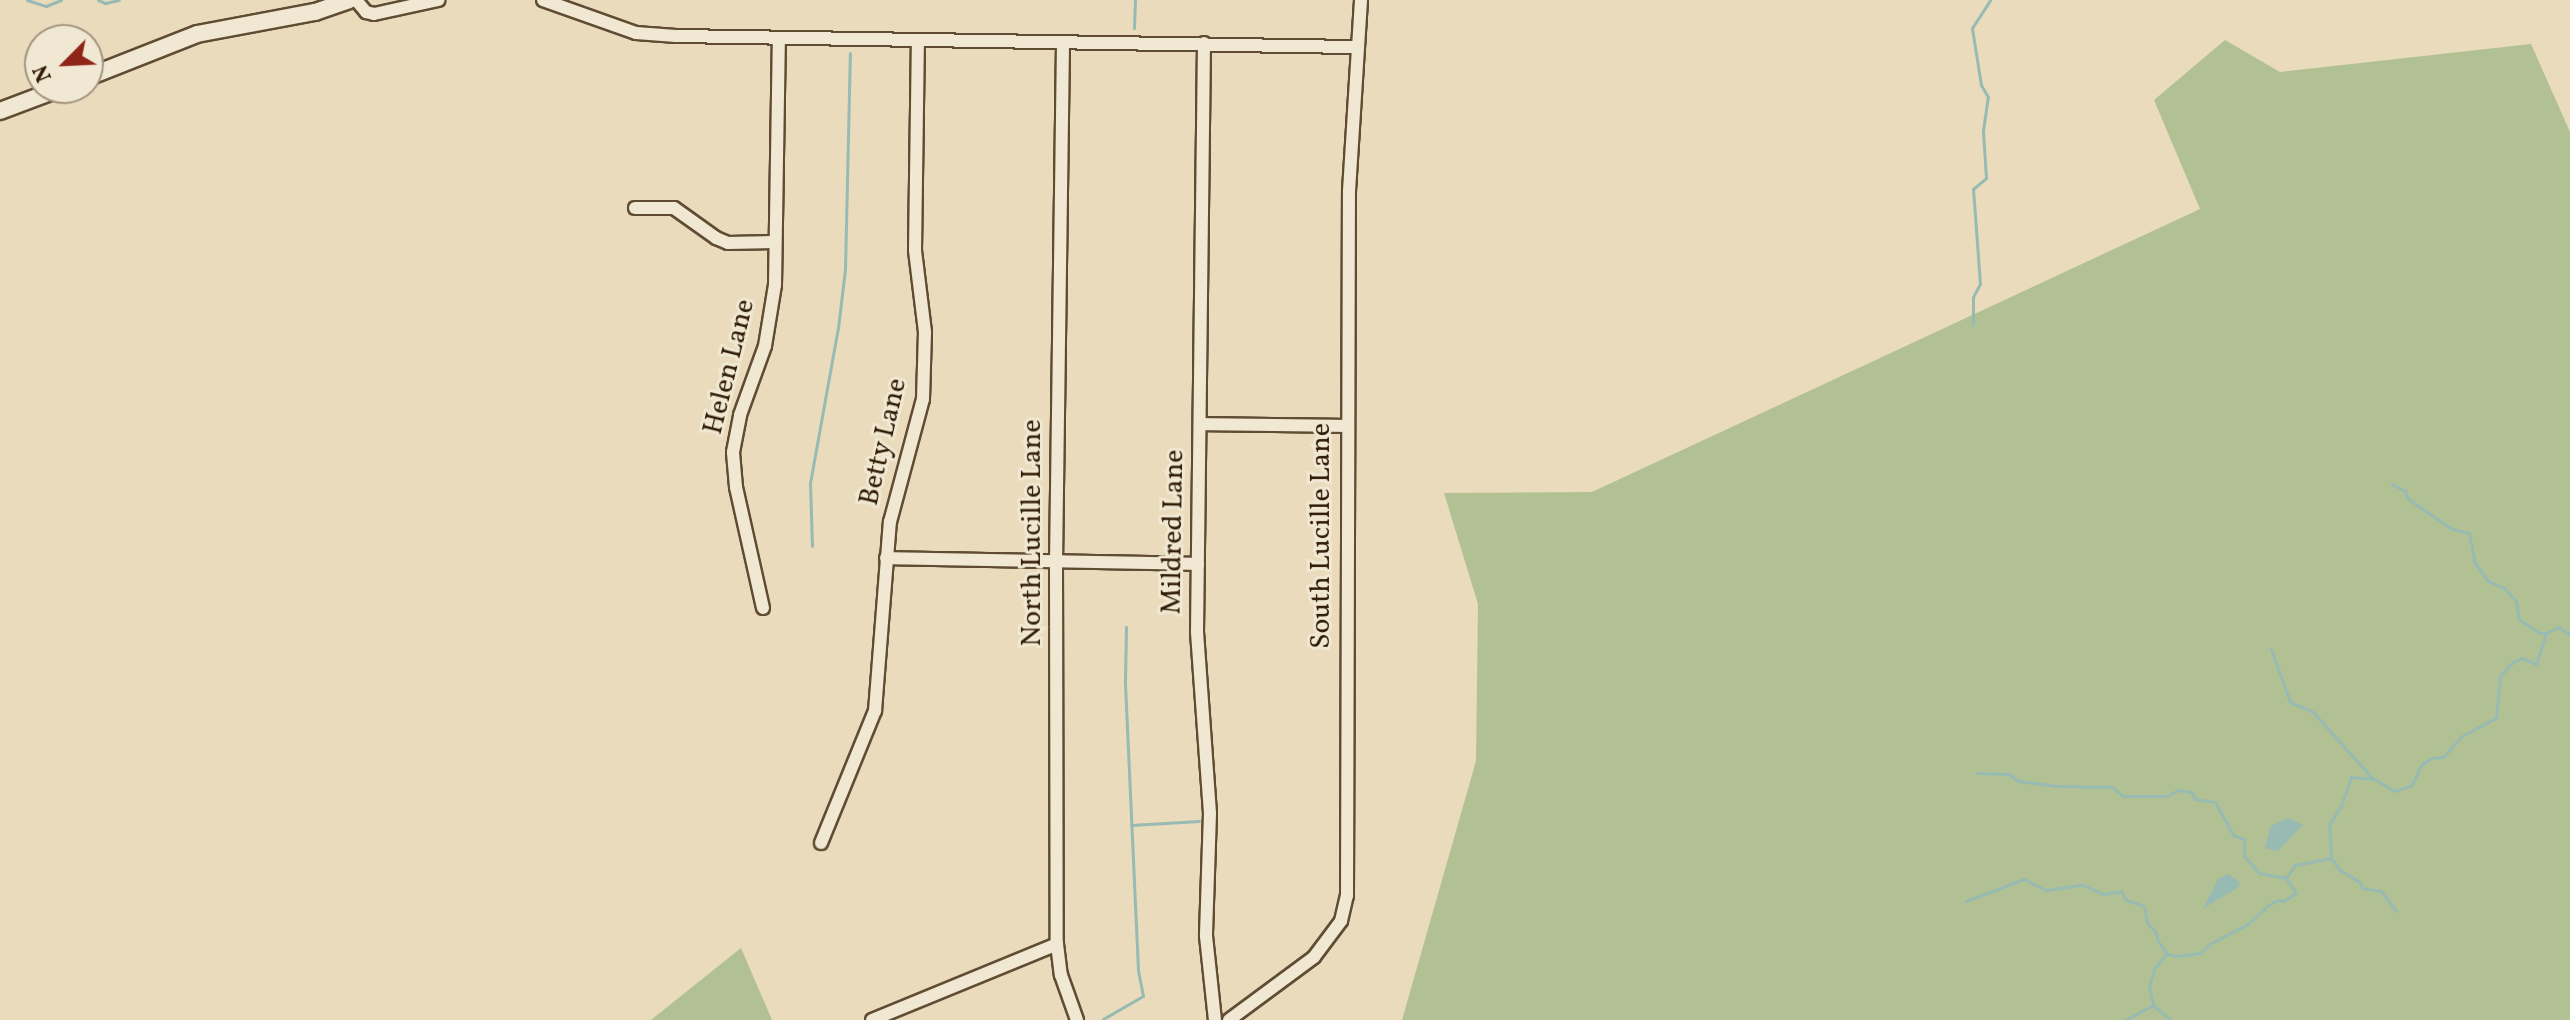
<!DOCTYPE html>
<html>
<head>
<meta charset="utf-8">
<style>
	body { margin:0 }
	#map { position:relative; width:2570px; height:1020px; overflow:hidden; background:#e9dbbb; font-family:Vollkorn,serif }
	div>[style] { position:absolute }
	.green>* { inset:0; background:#b2c193 }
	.water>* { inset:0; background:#97bbb3 }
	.stream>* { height:3px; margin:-1.5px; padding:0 1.5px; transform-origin:1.5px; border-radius:1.5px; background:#97bbb3 }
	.roads { filter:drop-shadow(2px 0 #5f4c33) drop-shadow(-2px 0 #5f4c33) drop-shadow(0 2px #5f4c33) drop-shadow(0 -2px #5f4c33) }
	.street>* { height:12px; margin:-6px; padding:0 6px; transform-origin:6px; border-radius:6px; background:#f1e8d3 }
	.secondary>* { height:16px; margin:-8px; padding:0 8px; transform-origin:8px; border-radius:8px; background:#f1e8d3 }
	span { translate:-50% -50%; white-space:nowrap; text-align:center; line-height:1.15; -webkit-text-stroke:6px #f1e8d3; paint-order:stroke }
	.street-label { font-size:28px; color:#311c06 }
	.north { position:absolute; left:24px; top:24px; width:80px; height:80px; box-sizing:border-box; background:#f1e8d3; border:2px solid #a49681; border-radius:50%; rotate:246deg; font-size:22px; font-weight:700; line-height:32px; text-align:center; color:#311c06 }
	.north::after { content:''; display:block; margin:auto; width:28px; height:36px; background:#8f2418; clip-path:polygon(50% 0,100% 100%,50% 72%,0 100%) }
</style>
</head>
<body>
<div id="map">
	<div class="green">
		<div style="clip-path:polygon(2225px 40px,2280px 72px,2531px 44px,2570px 132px,2570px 1020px,1402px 1020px,1476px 761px,1478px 604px,1444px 493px,1592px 492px,2200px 209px,2154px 100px)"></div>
		<div style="clip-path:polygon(741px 948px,772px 1020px,651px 1020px)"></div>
	</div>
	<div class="water">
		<div style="clip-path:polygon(2288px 818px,2303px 825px,2278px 851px,2265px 848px,2271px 826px)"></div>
		<div style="clip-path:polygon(2228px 874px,2240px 882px,2237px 888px,2203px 909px,2218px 879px)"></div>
	</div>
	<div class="stream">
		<div style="left:27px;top:0;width:20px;rotate:18deg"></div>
		<div style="left:46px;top:6px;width:16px;rotate:-22deg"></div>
		<div style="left:98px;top:0;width:8px;rotate:23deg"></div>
		<div style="left:105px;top:3px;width:14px;rotate:-12deg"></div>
		<div style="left:1134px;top:28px;width:28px;rotate:-88deg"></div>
		<div style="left:1973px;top:324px;width:27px;rotate:-90deg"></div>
		<div style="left:1973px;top:297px;width:15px;rotate:-62deg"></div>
		<div style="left:1980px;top:284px;width:95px;rotate:-94.2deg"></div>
		<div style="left:1973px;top:189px;width:17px;rotate:-40deg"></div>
		<div style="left:1986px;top:178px;width:47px;rotate:-93.7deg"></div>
		<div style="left:1983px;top:131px;width:34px;rotate:-82deg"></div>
		<div style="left:1988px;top:97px;width:14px;rotate:-120deg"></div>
		<div style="left:1981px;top:85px;width:58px;rotate:-99deg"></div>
		<div style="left:1972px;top:28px;width:33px;rotate:-57deg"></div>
		<div style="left:2392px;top:484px;width:15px;rotate:28deg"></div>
		<div style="left:2405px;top:491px;width:7px;rotate:74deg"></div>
		<div style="left:2407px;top:498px;width:55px;rotate:34.6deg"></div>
		<div style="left:2452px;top:529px;width:17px;rotate:13deg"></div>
		<div style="left:2469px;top:533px;width:31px;rotate:79deg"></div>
		<div style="left:2475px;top:563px;width:22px;rotate:54deg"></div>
		<div style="left:2488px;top:581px;width:17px;rotate:24deg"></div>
		<div style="left:2504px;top:588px;width:18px;rotate:47deg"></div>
		<div style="left:2516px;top:601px;width:18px;rotate:81deg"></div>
		<div style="left:2519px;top:619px;width:24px;rotate:35deg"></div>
		<div style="left:2539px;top:633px;width:7px"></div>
		<div style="left:812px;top:546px;width:63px;rotate:-91.8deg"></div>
		<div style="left:810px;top:483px;width:158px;rotate:-79.8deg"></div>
		<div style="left:838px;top:328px;width:59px;rotate:-83.2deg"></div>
		<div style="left:845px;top:269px;width:216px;rotate:-88.7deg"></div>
		<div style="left:2271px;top:649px;width:56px;rotate:70.3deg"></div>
		<div style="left:2290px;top:702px;width:25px;rotate:23deg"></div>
		<div style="left:2313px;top:712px;width:90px;rotate:48.2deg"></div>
		<div style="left:1977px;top:773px;width:32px;rotate:2deg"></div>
		<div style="left:2009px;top:774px;width:11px;rotate:38deg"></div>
		<div style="left:2018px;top:781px;width:40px;rotate:7.1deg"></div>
		<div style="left:2058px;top:786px;width:54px;rotate:1.1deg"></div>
		<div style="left:2112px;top:787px;width:14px;rotate:39deg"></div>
		<div style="left:2123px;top:796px;width:44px"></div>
		<div style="left:2167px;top:796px;width:13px;rotate:-29deg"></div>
		<div style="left:2178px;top:790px;width:13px;rotate:9deg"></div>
		<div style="left:2191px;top:792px;width:8px;rotate:60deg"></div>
		<div style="left:2195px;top:799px;width:20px;rotate:9deg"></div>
		<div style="left:2215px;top:802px;width:38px;rotate:61deg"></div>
		<div style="left:2233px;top:835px;width:12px;rotate:20deg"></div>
		<div style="left:2244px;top:839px;width:17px;rotate:90deg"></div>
		<div style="left:2244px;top:856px;width:23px;rotate:49deg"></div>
		<div style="left:2259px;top:873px;width:27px;rotate:10deg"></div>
		<div style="left:2286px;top:878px;width:16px;rotate:-55deg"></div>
		<div style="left:2295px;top:865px;width:37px;rotate:-11deg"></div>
		<div style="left:2331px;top:858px;width:33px;rotate:-93deg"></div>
		<div style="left:2329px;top:825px;width:22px;rotate:-58deg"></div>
		<div style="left:2341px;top:806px;width:31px;rotate:-71deg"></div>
		<div style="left:2351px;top:777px;width:23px;rotate:5deg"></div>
		<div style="left:2374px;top:779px;width:24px;rotate:30deg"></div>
		<div style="left:2395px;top:791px;width:18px;rotate:-19deg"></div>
		<div style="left:2412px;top:785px;width:23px;rotate:-65deg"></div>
		<div style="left:2422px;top:764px;width:12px;rotate:-31deg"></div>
		<div style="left:2432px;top:758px;width:11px;rotate:-5deg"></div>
		<div style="left:2443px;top:757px;width:28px;rotate:-48deg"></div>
		<div style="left:2462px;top:736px;width:38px;rotate:-28deg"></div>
		<div style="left:2496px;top:718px;width:42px;rotate:-84.6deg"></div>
		<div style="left:2500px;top:676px;width:18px;rotate:-47deg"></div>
		<div style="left:2512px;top:663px;width:11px;rotate:-27deg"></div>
		<div style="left:2522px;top:658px;width:15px;rotate:23deg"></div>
		<div style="left:2536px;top:664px;width:33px;rotate:-72deg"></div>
		<div style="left:2546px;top:633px;width:14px;rotate:-25deg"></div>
		<div style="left:2559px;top:627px;width:14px;rotate:36deg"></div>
		<div style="left:1131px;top:825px;width:68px;rotate:-3.4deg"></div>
		<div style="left:2332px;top:859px;width:14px;rotate:54deg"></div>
		<div style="left:2340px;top:870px;width:23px;rotate:31deg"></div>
		<div style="left:2360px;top:882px;width:6px;rotate:72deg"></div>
		<div style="left:2362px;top:888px;width:19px;rotate:9deg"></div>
		<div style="left:2381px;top:891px;width:25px;rotate:53deg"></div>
		<div style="left:1966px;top:901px;width:62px;rotate:-20.8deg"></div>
		<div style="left:2024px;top:879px;width:25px;rotate:27deg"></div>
		<div style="left:2046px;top:890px;width:37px;rotate:-8deg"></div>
		<div style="left:2083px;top:885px;width:22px;rotate:24deg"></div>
		<div style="left:2103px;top:894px;width:18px;rotate:-9deg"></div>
		<div style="left:2121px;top:891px;width:10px;rotate:61deg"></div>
		<div style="left:2126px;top:900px;width:19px;rotate:18deg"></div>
		<div style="left:2144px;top:906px;width:17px;rotate:80deg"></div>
		<div style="left:2147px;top:923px;width:11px;rotate:45deg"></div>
		<div style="left:2155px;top:931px;width:10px;rotate:73deg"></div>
		<div style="left:2158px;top:941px;width:16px;rotate:55deg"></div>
		<div style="left:2167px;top:954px;width:10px;rotate:11deg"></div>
		<div style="left:2177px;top:956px;width:23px;rotate:-7deg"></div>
		<div style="left:2200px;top:953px;width:15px;rotate:-42deg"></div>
		<div style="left:2211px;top:943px;width:42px;rotate:-27.2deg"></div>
		<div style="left:2248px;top:924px;width:26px;rotate:-43deg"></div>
		<div style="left:2267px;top:906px;width:13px;rotate:-29deg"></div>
		<div style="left:2278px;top:900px;width:6px;rotate:9deg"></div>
		<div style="left:2284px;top:901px;width:14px;rotate:-34deg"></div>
		<div style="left:2296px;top:893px;width:18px;rotate:-124deg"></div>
		<div style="left:2166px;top:954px;width:19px;rotate:129deg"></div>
		<div style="left:2154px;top:969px;width:18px;rotate:106deg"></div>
		<div style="left:2149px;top:986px;width:19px;rotate:78deg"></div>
		<div style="left:2153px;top:1005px;width:23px;rotate:40deg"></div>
		<div style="left:1103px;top:1019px;width:46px;rotate:-29.9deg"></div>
		<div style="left:1143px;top:996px;width:26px;rotate:-101deg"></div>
		<div style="left:1138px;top:970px;width:290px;rotate:-92.6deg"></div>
		<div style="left:1125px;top:680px;width:53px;rotate:-88.9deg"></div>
		<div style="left:2125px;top:1020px;width:32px;rotate:-28deg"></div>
	</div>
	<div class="roads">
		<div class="street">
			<div style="left:356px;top:0;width:16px;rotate:50deg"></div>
			<div style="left:366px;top:12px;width:8px;rotate:14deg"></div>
			<div style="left:374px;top:14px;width:66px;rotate:-12.3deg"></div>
			<div style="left:543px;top:0;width:99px;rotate:19.5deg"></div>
			<div style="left:636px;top:33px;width:40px;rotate:4.3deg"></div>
			<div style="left:676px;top:36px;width:681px;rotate:0.93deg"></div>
			<div style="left:1063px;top:43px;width:518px;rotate:90.77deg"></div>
			<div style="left:1056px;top:561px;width:383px;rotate:89.9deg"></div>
			<div style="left:1057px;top:944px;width:31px;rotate:83deg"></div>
			<div style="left:1061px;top:975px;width:48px;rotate:70.4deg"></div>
			<div style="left:1204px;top:43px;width:589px;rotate:90.68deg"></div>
			<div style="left:1197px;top:632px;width:181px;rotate:85.9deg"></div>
			<div style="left:1210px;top:813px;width:123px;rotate:91.9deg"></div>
			<div style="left:1206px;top:936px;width:84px;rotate:83.9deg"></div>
			<div style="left:635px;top:208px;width:39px"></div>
			<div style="left:674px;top:208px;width:52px;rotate:35.5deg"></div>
			<div style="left:716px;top:238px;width:13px;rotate:23deg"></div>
			<div style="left:728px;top:243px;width:47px;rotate:-1.2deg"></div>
			<div style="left:1200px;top:424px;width:146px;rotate:0.8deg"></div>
			<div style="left:886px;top:558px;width:312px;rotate:1.1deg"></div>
			<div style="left:763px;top:608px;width:124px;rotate:-102.6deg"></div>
			<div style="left:736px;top:487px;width:35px;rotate:-95deg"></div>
			<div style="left:733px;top:452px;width:38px;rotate:-79deg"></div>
			<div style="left:740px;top:415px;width:73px;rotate:-70.1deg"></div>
			<div style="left:765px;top:346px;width:62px;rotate:-80.7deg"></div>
			<div style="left:775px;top:285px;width:246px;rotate:-89.1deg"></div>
			<div style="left:821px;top:843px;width:143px;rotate:-67.8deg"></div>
			<div style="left:875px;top:711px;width:190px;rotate:-85.5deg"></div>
			<div style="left:890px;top:522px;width:127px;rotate:-75deg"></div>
			<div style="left:923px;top:399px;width:67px;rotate:-88.3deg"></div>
			<div style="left:925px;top:332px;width:83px;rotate:-97deg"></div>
			<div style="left:915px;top:250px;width:210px;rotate:-89.2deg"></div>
			<div style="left:872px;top:1020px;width:200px;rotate:-22.3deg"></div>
			<div style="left:1229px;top:1020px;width:106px;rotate:-36.5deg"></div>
			<div style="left:1314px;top:957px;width:45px;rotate:-53.1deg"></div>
			<div style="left:1341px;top:921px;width:26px;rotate:-77deg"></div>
			<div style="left:1347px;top:896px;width:705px;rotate:-89.84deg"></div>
			<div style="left:1349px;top:191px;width:191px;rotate:-86.4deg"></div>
		</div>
		<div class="secondary">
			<div style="left:88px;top:77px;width:117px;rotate:-21.5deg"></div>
			<div style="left:197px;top:34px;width:120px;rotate:-10.6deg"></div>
			<div style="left:315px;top:12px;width:36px;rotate:-19deg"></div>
			<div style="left:0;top:111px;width:65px;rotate:-20.7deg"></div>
		</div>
	</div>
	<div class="street-label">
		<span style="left:730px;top:367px;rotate:-76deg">Helen Lane</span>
		<span style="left:884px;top:442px;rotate:-77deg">Betty Lane</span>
		<span style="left:1174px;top:532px;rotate:-89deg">Mildred Lane</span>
		<span style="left:1033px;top:533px;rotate:-90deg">North Lucille Lane</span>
		<span style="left:1322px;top:536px;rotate:-90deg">South Lucille Lane</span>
	</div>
	<div class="north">N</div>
</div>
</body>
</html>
